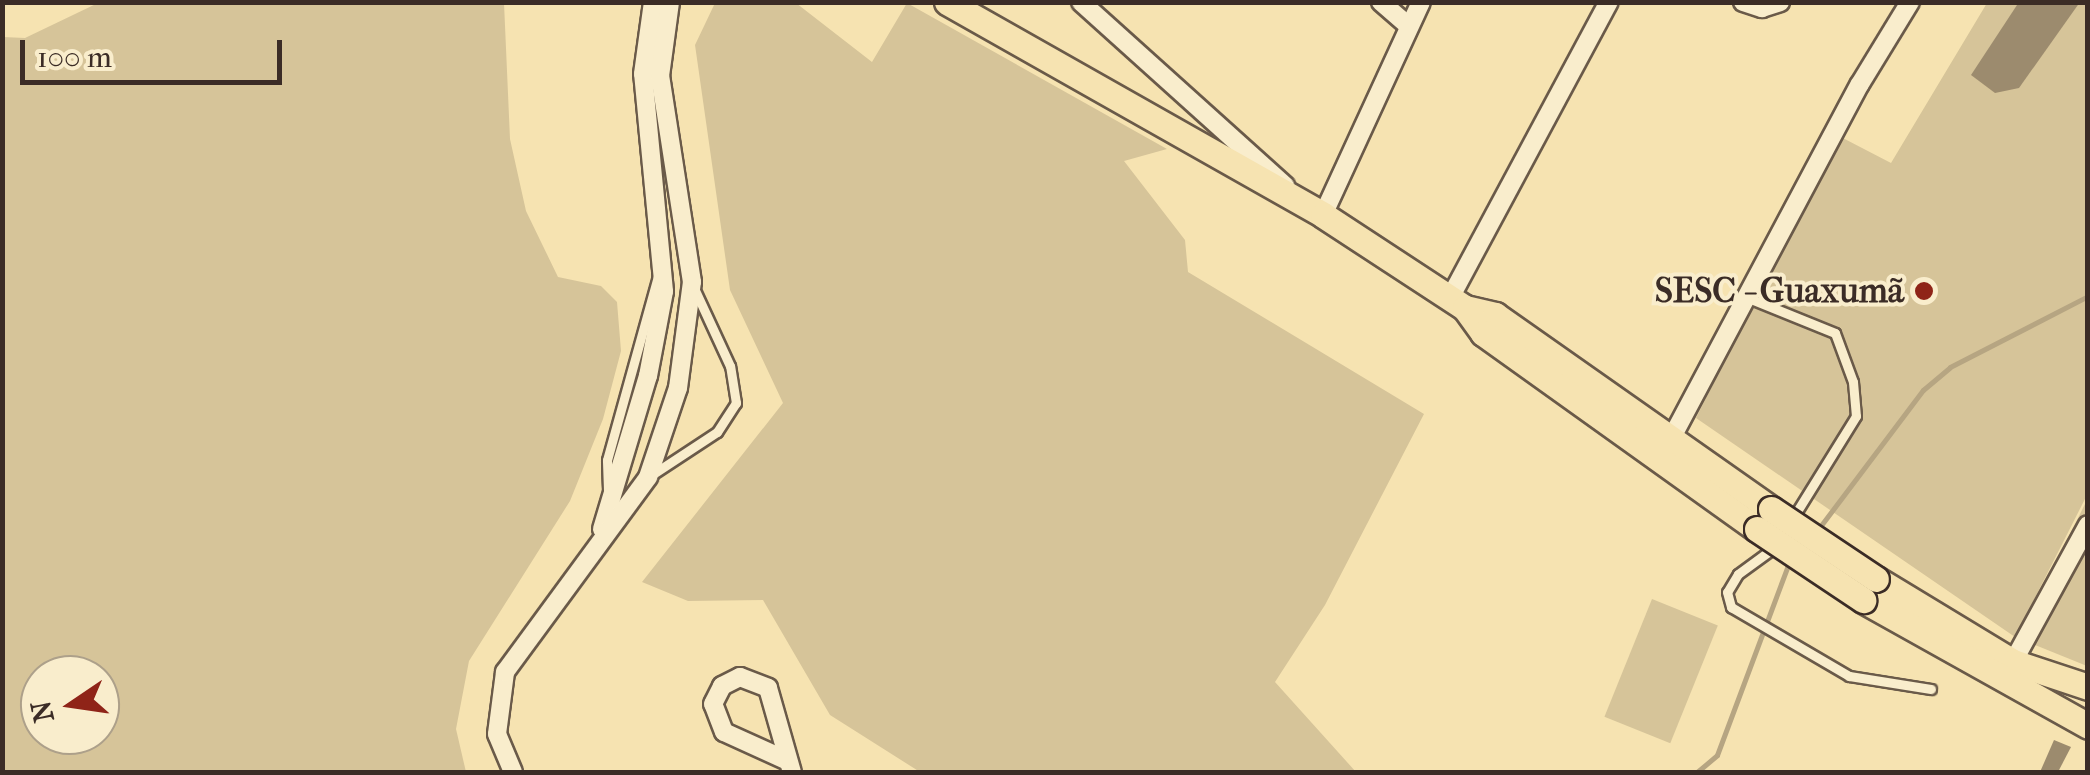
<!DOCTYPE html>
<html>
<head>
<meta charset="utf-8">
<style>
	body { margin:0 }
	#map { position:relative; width:2090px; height:775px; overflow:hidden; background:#f6e3b1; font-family:"IM FELL French Canon",serif }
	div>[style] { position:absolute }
	.green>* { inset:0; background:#d6c499; transform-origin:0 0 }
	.stream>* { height:5px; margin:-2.5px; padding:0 2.5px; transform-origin:2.5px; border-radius:2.5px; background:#b6a582 }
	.building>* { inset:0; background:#9c8b6e }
	.roads { filter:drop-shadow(2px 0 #6a5a49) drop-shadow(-2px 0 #6a5a49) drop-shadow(0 2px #6a5a49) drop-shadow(0 -2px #6a5a49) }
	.lane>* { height:9px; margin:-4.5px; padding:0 4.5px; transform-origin:4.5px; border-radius:4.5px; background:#f9edcc }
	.street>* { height:18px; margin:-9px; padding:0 9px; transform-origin:9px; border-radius:9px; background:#f9edcc }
	.primary>* { height:25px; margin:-12.5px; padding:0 12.5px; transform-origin:12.5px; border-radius:12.5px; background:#f6e3b1 }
	.bridges { filter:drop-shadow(2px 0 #3b2c26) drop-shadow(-2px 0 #3b2c26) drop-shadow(0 2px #3b2c26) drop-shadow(0 -2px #3b2c26) }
	.primary-bridge>* { height:25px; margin:-12.5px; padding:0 12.5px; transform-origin:12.5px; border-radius:12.5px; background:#f6e3b1 }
	.dots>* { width:28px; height:28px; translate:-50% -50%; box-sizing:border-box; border:5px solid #f9edcc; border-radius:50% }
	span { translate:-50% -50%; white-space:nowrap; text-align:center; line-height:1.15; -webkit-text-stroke:8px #f9edcc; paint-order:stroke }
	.poi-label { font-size:35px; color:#3b2c26; font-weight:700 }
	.right { translate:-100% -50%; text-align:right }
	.frame { position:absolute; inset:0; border:5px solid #3b2c26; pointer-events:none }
	.north { position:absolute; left:20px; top:655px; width:100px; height:100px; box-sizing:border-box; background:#f9edcc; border:2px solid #ada08a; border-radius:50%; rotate:257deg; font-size:28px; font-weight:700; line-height:40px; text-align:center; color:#3b2c26 }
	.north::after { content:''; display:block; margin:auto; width:35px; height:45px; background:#8f2418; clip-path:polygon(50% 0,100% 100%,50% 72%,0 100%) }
	.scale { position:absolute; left:20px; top:40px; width:262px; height:45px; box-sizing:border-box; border:5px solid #3b2c26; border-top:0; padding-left:12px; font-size:30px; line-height:35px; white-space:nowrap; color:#3b2c26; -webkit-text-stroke:8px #f9edcc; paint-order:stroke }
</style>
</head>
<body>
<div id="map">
	<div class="green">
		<div style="clip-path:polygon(evenodd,98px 3px,504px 3px,510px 139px,526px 211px,558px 277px,601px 286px,617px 302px,621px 351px,603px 419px,570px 501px,469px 661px,456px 729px,466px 772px,3px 772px,3px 37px,25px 38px,98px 3px,100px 675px,100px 735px,40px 735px,40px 675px,100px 675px)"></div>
		<div style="clip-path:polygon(715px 3px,796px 3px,872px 62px,907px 3px,1167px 149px,1124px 161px,1185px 240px,1188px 272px,1424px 414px,1325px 605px,1275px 682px,1356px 772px,920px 772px,830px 715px,763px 600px,688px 601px,642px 582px,783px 403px,730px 290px,695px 45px)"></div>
		<div style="clip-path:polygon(1987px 3px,2087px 3px,2087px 495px,2015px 637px,1696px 418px,1837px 135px,1891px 163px)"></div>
		<div style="clip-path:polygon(2087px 500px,2087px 666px,2018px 638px)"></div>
		<div style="left:1652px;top:599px;width:71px;height:127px;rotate:22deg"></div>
	</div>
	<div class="stream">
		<div style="left:1816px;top:532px;width:178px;rotate:-53deg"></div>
		<div style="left:1923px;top:390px;width:35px;rotate:-40deg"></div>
		<div style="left:1950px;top:367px;width:155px;rotate:-27.2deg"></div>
		<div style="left:1697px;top:772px;width:26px;rotate:-40deg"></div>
		<div style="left:1717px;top:755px;width:206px;rotate:-69.5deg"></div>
	</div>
	<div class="building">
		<div style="clip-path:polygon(2019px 2px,2080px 2px,2019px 88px,1995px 93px,1971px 75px)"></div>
		<div style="clip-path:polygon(2054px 740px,2071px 747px,2058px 772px,2040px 772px)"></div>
	</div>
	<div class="roads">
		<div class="lane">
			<div style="left:1746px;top:297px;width:96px;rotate:22deg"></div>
			<div style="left:1835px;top:333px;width:52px;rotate:69.8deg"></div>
			<div style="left:1853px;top:382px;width:34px;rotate:85deg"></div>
			<div style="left:1856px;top:416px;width:123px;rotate:121.8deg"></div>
			<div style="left:650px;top:476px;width:80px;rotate:-33.3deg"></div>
			<div style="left:717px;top:432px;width:35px;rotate:-57deg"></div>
			<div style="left:736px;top:403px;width:37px;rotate:-99deg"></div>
			<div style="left:730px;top:366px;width:86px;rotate:-114.8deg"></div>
			<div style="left:608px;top:490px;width:30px;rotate:-92deg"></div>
			<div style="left:607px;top:460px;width:194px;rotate:-74.5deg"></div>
			<div style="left:1775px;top:547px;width:46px;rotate:143.9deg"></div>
			<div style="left:1738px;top:574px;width:21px;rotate:121deg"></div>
			<div style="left:1727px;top:592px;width:16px;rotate:75deg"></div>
			<div style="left:1731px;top:607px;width:137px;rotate:30.3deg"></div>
			<div style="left:1849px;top:676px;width:83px;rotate:9deg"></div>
		</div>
		<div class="street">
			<div style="left:1081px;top:2px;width:275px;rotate:42deg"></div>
			<div style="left:1381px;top:2px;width:37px;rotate:41deg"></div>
			<div style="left:1743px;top:2px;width:20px;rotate:18deg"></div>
			<div style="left:1762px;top:8px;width:19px;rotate:-18deg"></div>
			<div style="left:1323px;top:215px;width:234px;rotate:-65.3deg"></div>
			<div style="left:1450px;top:298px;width:336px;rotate:-61.8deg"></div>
			<div style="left:1671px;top:439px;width:402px;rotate:-62deg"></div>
			<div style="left:1860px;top:84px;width:96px;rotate:-58.6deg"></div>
			<div style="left:602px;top:529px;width:160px;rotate:-73.3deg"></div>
			<div style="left:648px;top:376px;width:86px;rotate:-79.3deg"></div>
			<div style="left:664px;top:291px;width:218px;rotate:-95.5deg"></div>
			<div style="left:643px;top:74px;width:73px;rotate:-82.1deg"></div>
			<div style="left:2013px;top:662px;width:156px;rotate:-61.3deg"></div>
			<div style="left:788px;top:761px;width:70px;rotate:-155.6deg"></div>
			<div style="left:724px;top:732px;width:30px;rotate:-111deg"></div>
			<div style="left:713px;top:704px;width:20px;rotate:-63deg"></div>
			<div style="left:722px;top:686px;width:20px;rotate:-27deg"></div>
			<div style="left:740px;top:677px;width:30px;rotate:21deg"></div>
			<div style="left:768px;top:688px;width:87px;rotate:74.1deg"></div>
			<div style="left:513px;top:772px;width:41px;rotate:-112.8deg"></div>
			<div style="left:497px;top:734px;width:63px;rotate:-82.6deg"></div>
			<div style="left:505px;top:672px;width:242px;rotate:-53.7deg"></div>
			<div style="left:648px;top:477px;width:94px;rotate:-71.4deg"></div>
			<div style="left:678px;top:388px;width:107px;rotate:-82.5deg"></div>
			<div style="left:692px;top:282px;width:208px;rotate:-98.8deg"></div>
			<div style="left:660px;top:76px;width:75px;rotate:-82.3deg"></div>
		</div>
		<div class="primary">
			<div style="left:947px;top:2px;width:432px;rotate:29.5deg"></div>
			<div style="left:1323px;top:215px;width:170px;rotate:33.2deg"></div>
			<div style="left:1465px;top:308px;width:31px;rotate:13deg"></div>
			<div style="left:1495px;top:315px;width:337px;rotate:35.1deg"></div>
			<div style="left:1465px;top:308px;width:31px;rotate:54deg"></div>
			<div style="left:1483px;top:333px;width:337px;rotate:35.6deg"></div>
			<div style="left:1876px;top:579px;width:160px;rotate:31.2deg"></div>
			<div style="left:2013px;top:662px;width:79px;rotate:18.4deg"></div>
			<div style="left:1863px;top:600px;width:258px;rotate:29.2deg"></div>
		</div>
	</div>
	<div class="bridges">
		<div class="primary-bridge">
			<div style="left:1771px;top:509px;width:126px;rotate:33.7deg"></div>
			<div style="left:1757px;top:529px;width:128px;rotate:33.8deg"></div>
		</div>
	</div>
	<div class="dots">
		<div style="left:1924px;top:291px;background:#8f2418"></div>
	</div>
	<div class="poi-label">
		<span class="right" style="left:1904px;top:291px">SESC - Guaxumã</span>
	</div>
	<div class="frame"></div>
	<div class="north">N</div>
	<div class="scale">100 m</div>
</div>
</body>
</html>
